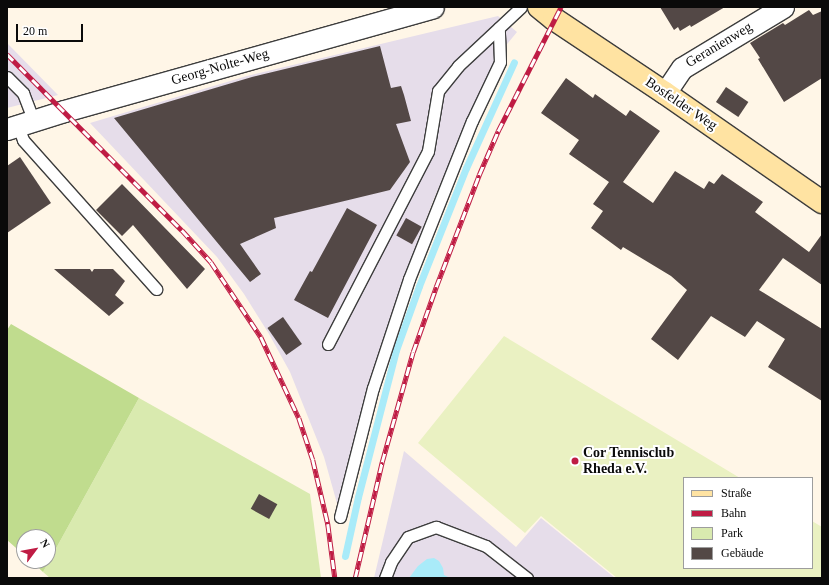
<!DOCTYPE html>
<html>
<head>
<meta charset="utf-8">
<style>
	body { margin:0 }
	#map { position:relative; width:829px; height:585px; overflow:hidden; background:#fff6e7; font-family:"Times New Roman",serif }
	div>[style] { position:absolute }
	.industrial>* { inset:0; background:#e6ddea }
	.green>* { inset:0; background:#d9eaaf }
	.forest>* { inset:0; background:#c0dc8e }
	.pitch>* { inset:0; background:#eaf1c2 }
	.water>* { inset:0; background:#a9ebf9 }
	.stream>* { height:7px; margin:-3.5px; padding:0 3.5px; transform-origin:3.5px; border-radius:3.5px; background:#a9ebf9 }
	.building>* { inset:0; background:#534846; transform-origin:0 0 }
	.roads { filter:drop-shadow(1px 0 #3d3d3d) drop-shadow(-1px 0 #3d3d3d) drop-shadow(0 1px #3d3d3d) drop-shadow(0 -1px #3d3d3d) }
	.lane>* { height:11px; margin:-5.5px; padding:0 5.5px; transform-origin:5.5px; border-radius:5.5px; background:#fff }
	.street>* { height:21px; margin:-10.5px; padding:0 10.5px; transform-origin:10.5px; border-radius:10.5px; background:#fff }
	.secondary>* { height:22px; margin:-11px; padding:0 11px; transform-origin:11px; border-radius:11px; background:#ffe3a2 }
	.rail>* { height:4.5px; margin-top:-2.25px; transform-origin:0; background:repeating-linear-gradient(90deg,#fff 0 9px,#bf1c44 0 18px); box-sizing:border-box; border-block:1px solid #bf1c44 }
	.dots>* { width:11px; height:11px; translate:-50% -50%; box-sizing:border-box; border:2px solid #fff; border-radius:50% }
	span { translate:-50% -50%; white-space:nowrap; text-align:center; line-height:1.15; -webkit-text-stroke:4px #fff; paint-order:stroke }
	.street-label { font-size:14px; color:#0a0a0a }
	.poi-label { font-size:14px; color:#0a0a0a; font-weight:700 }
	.left { translate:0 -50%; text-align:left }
	.frame { position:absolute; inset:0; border:8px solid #0a0a0a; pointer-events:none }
	.legend { position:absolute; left:683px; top:477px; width:130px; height:92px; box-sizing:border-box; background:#fff; border:1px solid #9d9d9d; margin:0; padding:5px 7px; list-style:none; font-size:12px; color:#0a0a0a }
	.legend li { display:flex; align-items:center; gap:8px; height:20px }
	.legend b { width:20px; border:1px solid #9d9d9d }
	.north { position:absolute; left:16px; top:529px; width:40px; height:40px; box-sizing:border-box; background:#fff; border:1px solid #9d9d9d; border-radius:50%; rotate:58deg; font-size:11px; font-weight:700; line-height:16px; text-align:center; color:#0a0a0a }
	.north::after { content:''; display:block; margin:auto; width:14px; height:18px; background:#bf1c44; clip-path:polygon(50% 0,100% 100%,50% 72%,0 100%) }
	.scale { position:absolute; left:16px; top:24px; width:67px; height:18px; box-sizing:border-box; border:2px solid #0a0a0a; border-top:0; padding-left:5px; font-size:12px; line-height:14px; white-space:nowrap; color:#0a0a0a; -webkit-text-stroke:3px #fff; paint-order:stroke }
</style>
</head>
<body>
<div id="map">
	<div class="industrial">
		<div style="clip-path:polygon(498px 16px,517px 32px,495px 59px,433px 201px,404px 278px,338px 507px,324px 457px,290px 372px,269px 334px,244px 294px,217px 257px,90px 123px,247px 76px)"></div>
		<div style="clip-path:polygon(7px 43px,58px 95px,7px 108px)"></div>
		<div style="clip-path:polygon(404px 451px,516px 547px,541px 518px,615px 578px,374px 578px)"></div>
	</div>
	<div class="green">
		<div style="clip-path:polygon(139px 398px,310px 494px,321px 578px,50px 578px,43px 572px)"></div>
	</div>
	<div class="forest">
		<div style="clip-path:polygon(11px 324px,139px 398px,43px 572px,31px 561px,48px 561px,48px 537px,24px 537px,24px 555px,7px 540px,7px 330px)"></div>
	</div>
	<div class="pitch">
		<div style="clip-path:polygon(504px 336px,740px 478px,684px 478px,684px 568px,812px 568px,812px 521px,822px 527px,822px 578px,617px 578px,541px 516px,525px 533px,418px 443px)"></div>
	</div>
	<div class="water">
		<div style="clip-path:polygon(434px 558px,439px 561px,443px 568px,444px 575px,450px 578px,409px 578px,418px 566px,427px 559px)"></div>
	</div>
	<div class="stream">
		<div style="left:345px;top:556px;width:60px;rotate:-77.6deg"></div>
		<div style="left:358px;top:497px;width:152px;rotate:-75.5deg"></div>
		<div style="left:396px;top:350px;width:68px;rotate:-70.2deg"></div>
		<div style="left:419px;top:286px;width:127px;rotate:-68.3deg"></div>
		<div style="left:466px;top:168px;width:116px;rotate:-65.6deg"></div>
	</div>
	<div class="building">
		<div style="clip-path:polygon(660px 7px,725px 7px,691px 27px,690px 25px,680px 31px,678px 27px,674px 30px)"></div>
		<div style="clip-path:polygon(809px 10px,813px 15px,822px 11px,822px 78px,784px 102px,758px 59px,760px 58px,750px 43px,783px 23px,785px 25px)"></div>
		<div style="clip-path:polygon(380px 46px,391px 88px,401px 86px,404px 95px,411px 121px,396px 124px,410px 162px,390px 190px,274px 218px,276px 228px,240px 244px,261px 274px,250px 282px,114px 118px,252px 77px)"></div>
		<div style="clip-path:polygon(566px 78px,593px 98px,595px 94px,626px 116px,630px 110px,660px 131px,623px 182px,653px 203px,675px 171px,704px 189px,709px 181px,714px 184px,722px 174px,763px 202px,755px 212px,809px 252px,822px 234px,822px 285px,783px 258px,759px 290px,822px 329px,822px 401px,768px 367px,785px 339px,757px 321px,745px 337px,711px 316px,678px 360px,651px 339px,687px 290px,671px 276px,623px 247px,621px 250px,591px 228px,603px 211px,593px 204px,609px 182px,569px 154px,579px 140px,541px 113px)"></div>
		<div style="left:726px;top:87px;width:27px;height:18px;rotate:34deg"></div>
		<div style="clip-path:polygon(20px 157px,51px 203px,7px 233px,7px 166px)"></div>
		<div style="clip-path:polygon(122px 184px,205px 269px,187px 289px,133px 225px,122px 236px,96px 210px)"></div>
		<div style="clip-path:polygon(347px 208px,377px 225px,328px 318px,294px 300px,310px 271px,312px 272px)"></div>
		<div style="left:406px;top:218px;width:18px;height:20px;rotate:29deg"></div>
		<div style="clip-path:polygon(54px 269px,90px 269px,92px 272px,94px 269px,113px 269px,125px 281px,115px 295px,124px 303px,109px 316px)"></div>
		<div style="left:283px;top:317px;width:33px;height:19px;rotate:55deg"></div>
		<div style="left:259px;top:494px;width:21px;height:17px;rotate:29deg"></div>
	</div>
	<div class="roads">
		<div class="lane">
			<div style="left:7px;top:77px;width:23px;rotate:45deg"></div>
			<div style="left:23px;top:93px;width:30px;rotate:69deg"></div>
			<div style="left:18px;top:126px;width:15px;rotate:70deg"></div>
			<div style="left:23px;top:140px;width:200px;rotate:48.2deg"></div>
			<div style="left:328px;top:344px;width:217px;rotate:-62.6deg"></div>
			<div style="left:428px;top:151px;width:61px;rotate:-80.5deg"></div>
			<div style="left:438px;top:91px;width:32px;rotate:-51deg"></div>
			<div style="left:458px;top:66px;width:86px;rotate:-43.1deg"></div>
			<div style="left:340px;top:517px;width:133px;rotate:-75.7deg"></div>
			<div style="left:373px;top:388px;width:115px;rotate:-71.7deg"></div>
			<div style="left:409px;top:279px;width:170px;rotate:-68.3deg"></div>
			<div style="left:472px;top:121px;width:65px;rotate:-64.6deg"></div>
			<div style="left:500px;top:62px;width:34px;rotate:-92deg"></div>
			<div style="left:385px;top:578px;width:17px;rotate:-69deg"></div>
			<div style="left:391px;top:562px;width:30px;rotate:-56deg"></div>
			<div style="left:408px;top:537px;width:30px;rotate:-20deg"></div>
			<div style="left:436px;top:527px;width:53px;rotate:20.8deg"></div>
			<div style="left:486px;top:546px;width:52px;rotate:38deg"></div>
		</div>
		<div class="street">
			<div style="left:665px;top:93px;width:30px;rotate:-56deg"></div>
			<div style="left:682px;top:68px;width:118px;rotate:-31.1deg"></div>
			<div style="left:7px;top:129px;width:60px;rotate:-17.5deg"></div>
			<div style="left:64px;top:111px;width:383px;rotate:-15.7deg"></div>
		</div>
		<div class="secondary">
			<div style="left:539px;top:7px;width:19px;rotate:39deg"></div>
			<div style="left:554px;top:19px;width:133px;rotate:33.7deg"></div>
			<div style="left:665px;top:93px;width:191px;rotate:34.8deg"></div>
		</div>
	</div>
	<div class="rail">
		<div style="left:7px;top:54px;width:248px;rotate:45.2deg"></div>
		<div style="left:182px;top:230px;width:43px;rotate:47.8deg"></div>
		<div style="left:211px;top:262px;width:90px;rotate:56.3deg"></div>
		<div style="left:261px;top:337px;width:89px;rotate:64.9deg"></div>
		<div style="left:299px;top:418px;width:44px;rotate:71.6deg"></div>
		<div style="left:313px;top:460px;width:66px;rotate:76.8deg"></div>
		<div style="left:328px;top:524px;width:54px;rotate:82.6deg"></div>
		<div style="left:355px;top:578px;width:119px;rotate:-76.9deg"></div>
		<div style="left:382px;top:462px;width:114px;rotate:-74.3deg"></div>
		<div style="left:413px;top:352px;width:69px;rotate:-70.5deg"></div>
		<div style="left:436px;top:287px;width:120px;rotate:-69deg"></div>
		<div style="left:479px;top:175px;width:48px;rotate:-66.6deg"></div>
		<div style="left:498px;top:131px;width:139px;rotate:-63.1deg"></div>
	</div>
	<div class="dots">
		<div style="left:575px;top:461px;background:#bf1c44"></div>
	</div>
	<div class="street-label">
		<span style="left:719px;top:45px;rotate:-31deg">Geranienweg</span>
		<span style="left:220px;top:67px;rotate:-16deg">Georg-Nolte-Weg</span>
		<span style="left:681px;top:104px;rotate:34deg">Bosfelder Weg</span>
	</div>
	<div class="poi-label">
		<span class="left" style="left:583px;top:461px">Cor Tennisclub<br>Rheda e.V.</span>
	</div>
	<div class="frame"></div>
	<ul class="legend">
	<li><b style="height:5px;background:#ffe3a2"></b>Straße</li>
	<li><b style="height:5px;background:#bf1c44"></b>Bahn</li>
	<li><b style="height:11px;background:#d9eaaf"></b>Park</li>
	<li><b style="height:11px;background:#534846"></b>Gebäude</li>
	</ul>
	<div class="north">N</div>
	<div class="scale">20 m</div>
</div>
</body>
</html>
